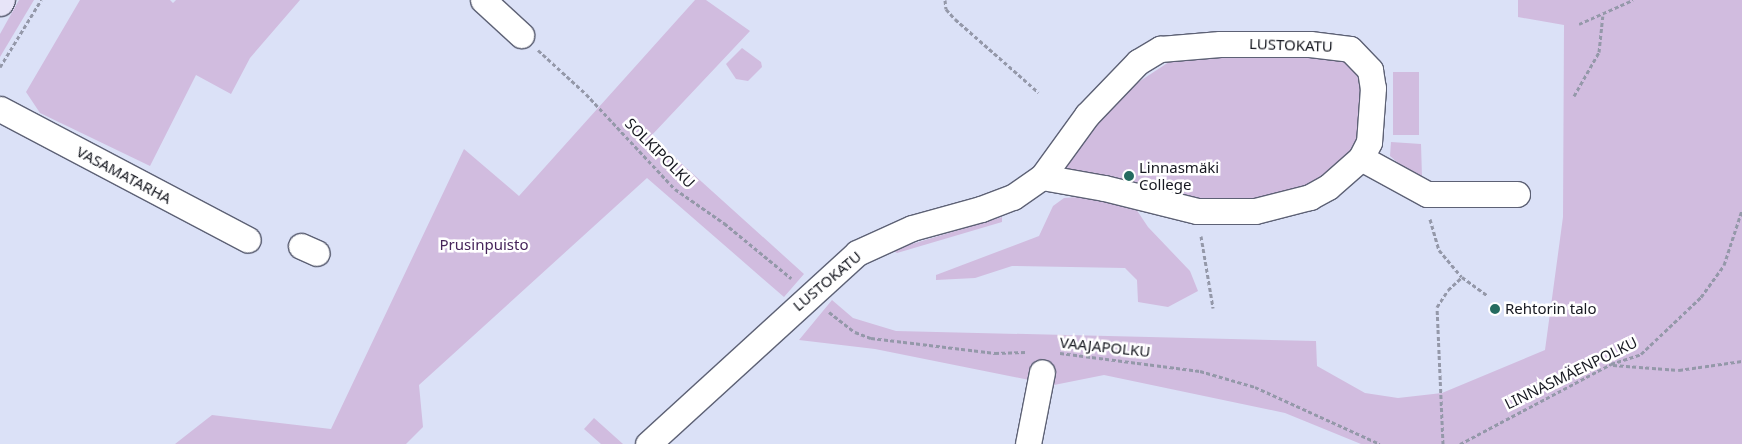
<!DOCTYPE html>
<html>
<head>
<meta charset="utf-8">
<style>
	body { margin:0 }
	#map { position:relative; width:1742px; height:444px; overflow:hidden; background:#dbe1f7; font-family:"Noto Sans",sans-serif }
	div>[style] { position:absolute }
	.green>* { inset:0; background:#d1bcdf; transform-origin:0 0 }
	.path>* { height:3px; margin-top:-1.5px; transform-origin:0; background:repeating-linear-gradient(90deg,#9498a9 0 4px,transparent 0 6.5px) }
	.roads { filter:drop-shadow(1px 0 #5d6175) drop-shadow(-1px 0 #5d6175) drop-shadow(0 1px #5d6175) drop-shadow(0 -1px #5d6175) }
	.minor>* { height:25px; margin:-12.5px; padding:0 12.5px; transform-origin:12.5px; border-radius:12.5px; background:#fff }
	.major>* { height:28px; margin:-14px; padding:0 14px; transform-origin:14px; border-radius:14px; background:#e7e4f8 }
	.dots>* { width:14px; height:14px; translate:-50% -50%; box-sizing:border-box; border:2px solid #fff; border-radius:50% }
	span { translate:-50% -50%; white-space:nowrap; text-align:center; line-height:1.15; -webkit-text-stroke:5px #fff; paint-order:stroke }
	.street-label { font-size:15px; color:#161820 }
	.poi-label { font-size:15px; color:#161820 }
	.left { translate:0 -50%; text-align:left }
	.park-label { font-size:15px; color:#46245a }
</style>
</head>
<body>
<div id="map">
	<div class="green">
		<div style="clip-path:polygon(19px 0,34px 0,0 57px,0 34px)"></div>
		<div style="clip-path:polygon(80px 0,170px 0,173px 3px,176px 0,300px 0,250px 58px,231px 94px,196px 75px,150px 166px,40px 113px,26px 92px)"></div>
		<div style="clip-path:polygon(695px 0,706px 0,750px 31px,651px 136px,804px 274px,784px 297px,647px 178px,419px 385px,423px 427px,406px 444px,175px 444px,212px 415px,331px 429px,464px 149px,519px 196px)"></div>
		<div style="clip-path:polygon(1518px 0,1742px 0,1742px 444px,1361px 444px,1285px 413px,1104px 375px,1054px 385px,875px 349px,799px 340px,832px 300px,853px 318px,896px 331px,1316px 341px,1317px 366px,1365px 393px,1398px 398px,1442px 393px,1545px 350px,1563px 217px,1564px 25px,1518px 17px)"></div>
		<div style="clip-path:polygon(742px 48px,761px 62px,762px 67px,748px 81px,736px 79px,726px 64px)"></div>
		<div style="clip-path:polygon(1197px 54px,1337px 56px,1351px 65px,1363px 88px,1359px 134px,1350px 157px,1337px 172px,1285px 197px,1193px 201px,1067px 170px,1063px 166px,1097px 120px,1131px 87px,1175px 58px)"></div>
		<div style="left:1393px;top:72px;width:26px;height:63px"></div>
		<div style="clip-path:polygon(1391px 142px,1421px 144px,1422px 177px,1414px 177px,1390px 156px)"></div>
		<div style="clip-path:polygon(1092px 196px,1134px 206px,1148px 227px,1190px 271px,1198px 291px,1168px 307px,1138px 302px,1137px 280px,1125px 268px,1012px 266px,975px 278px,936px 280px,936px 275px,1039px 236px,1053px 206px,1064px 198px)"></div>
		<div style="clip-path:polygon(1002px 217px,1002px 222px,897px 253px,892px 250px)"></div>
		<div style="clip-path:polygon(594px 418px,623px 444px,601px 444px,584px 429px)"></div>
	</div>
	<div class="path">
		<div style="left:945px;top:0;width:9px;rotate:84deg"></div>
		<div style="left:946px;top:9px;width:13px;rotate:48deg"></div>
		<div style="left:955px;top:19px;width:111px;rotate:41.3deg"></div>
		<div style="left:1579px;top:24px;width:59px;rotate:-24deg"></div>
		<div style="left:538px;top:50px;width:65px;rotate:42.5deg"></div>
		<div style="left:586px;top:94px;width:130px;rotate:46.9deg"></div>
		<div style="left:675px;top:189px;width:60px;rotate:34.8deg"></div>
		<div style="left:724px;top:223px;width:87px;rotate:39.4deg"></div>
		<div style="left:0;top:67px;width:79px;rotate:-58.5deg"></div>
		<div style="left:1574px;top:96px;width:51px;rotate:-60.4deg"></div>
		<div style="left:1599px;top:52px;width:36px;rotate:-84deg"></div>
		<div style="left:1430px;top:219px;width:32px;rotate:74deg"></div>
		<div style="left:1439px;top:250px;width:35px;rotate:50deg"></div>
		<div style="left:1462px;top:277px;width:31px;rotate:36deg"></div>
		<div style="left:1201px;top:236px;width:73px;rotate:80.5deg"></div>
		<div style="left:829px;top:312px;width:33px;rotate:38deg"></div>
		<div style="left:855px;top:332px;width:17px;rotate:21deg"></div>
		<div style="left:871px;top:338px;width:125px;rotate:6.9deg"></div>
		<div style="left:995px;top:353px;width:31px;rotate:-2deg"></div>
		<div style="left:1060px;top:353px;width:141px;rotate:7.3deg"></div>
		<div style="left:1200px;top:371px;width:57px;rotate:16.2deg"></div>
		<div style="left:1255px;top:387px;width:137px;rotate:24.5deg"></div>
		<div style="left:1613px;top:365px;width:66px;rotate:4.3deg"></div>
		<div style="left:1679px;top:370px;width:64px;rotate:-8.1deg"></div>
		<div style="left:1443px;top:444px;width:137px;rotate:-92.5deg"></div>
		<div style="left:1437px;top:307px;width:20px;rotate:-57deg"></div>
		<div style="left:1448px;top:290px;width:19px;rotate:-43deg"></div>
		<div style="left:1460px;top:444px;width:171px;rotate:-27.9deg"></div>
		<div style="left:1611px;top:364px;width:32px;rotate:-18deg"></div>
		<div style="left:1641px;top:354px;width:83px;rotate:-43.5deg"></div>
		<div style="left:1701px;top:297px;width:39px;rotate:-54deg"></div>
		<div style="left:1724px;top:265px;width:58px;rotate:-71.9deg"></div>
	</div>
	<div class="roads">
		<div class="minor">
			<div style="left:483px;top:0;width:52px;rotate:42.6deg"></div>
			<div style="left:1220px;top:44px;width:90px"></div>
			<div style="left:1310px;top:44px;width:40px;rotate:7.1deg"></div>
			<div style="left:1350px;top:49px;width:29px;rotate:46deg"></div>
			<div style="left:1370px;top:70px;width:18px;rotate:81deg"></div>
			<div style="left:1373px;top:88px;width:54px;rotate:94.2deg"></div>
			<div style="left:1369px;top:142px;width:18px;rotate:117deg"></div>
			<div style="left:1361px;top:158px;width:44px;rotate:138.7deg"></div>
			<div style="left:1328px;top:187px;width:21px;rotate:151deg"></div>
			<div style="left:1310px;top:197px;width:57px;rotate:165.7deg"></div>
			<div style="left:1255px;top:211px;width:58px;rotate:180deg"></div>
			<div style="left:1197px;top:211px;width:96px;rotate:-166.1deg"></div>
			<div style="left:1104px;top:188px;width:63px;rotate:-169.9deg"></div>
			<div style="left:1042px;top:177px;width:77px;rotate:-54deg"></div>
			<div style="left:1087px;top:115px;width:74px;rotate:-46.1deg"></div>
			<div style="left:1138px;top:62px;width:26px;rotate:-31deg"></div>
			<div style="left:1160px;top:49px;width:60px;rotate:-4.8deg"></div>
			<div style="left:0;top:109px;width:280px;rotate:27.8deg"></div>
			<div style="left:1361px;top:158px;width:75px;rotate:28.6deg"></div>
			<div style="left:1427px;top:194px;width:90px"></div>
			<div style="left:301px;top:246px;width:17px;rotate:24deg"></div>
			<div style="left:648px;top:444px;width:283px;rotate:-42.4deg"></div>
			<div style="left:857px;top:253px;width:60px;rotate:-24.4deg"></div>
			<div style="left:912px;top:228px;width:72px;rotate:-15.4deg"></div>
			<div style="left:981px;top:209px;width:34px;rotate:-21deg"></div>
			<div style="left:1013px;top:197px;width:35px;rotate:-35deg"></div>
			<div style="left:1028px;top:444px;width:73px;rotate:-79deg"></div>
		</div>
		<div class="major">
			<div style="left:0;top:2px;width:2px;rotate:-63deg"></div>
		</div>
	</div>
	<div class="dots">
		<div style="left:1129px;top:176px;background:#256b60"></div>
		<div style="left:1495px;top:309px;background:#256b60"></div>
	</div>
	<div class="street-label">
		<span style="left:1291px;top:45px;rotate:2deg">LUSTOKATU</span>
		<span style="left:660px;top:153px;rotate:45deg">SOLKIPOLKU</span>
		<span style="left:124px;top:175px;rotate:28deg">VASAMATARHA</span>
		<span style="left:827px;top:281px;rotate:-40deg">LUSTOKATU</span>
		<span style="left:1105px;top:347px;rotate:6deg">VAAJAPOLKU</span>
		<span style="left:1571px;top:373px;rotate:-26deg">LINNASMÄENPOLKU</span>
	</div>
	<div class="poi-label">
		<span class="left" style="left:1139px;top:176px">Linnasmäki<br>College</span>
		<span class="left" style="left:1505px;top:309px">Rehtorin talo</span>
	</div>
	<div class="park-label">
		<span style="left:484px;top:245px">Prusinpuisto</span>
	</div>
</div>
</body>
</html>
